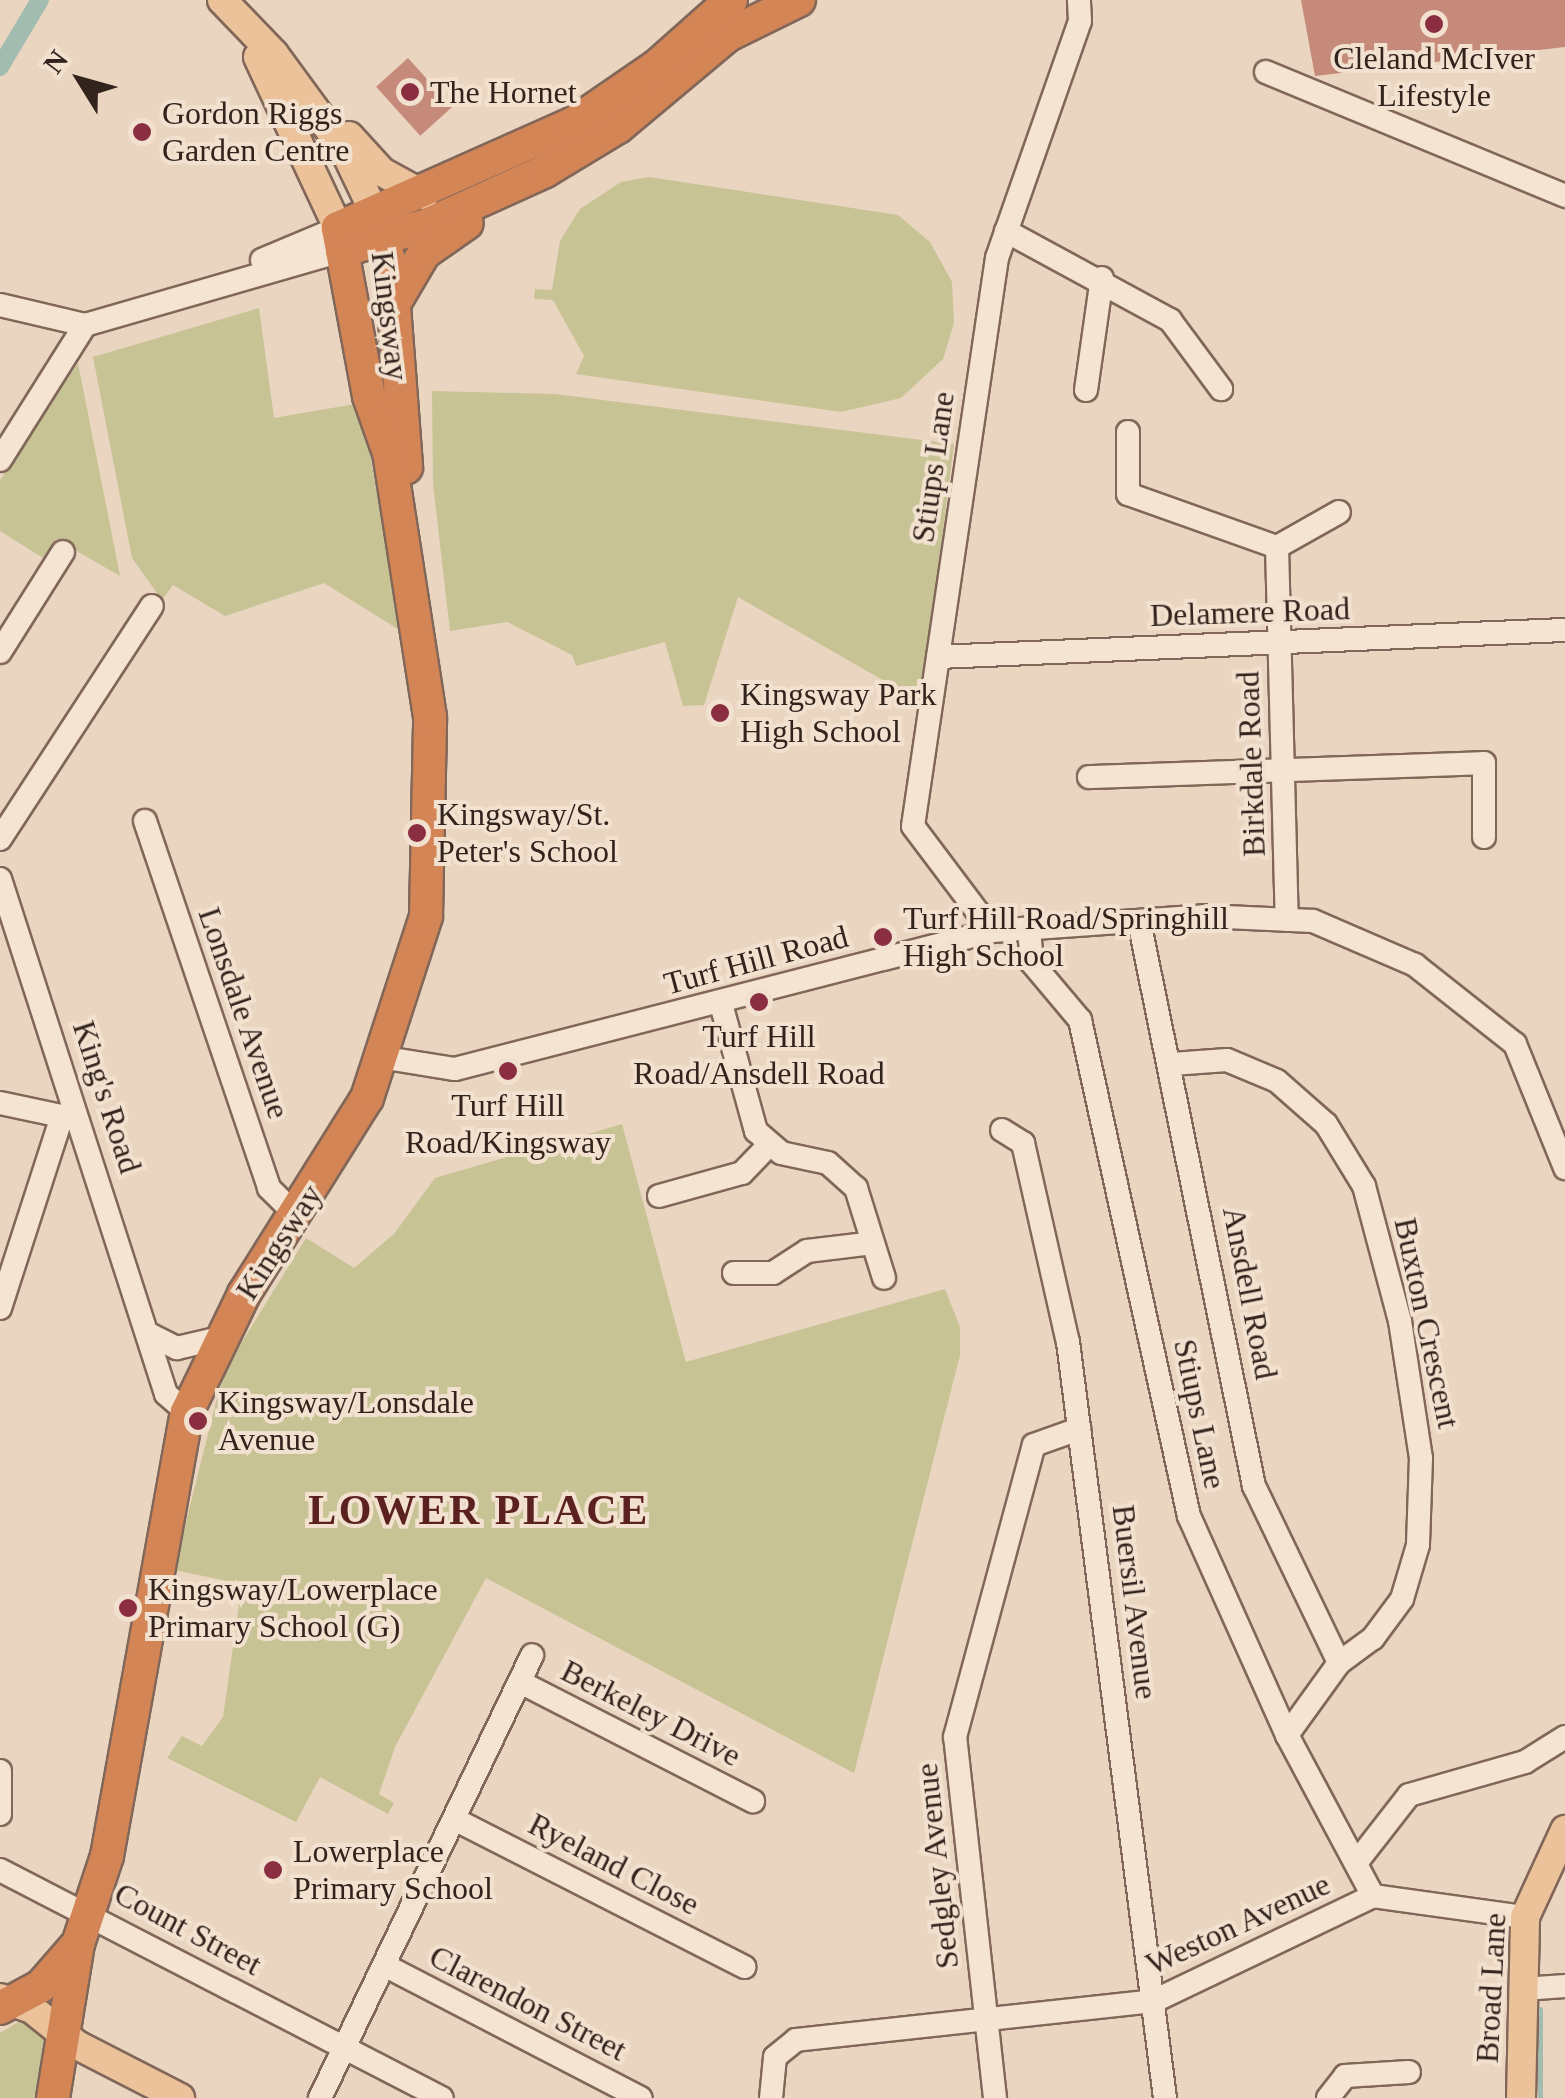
<!DOCTYPE html>
<html>
<head>
<meta charset="utf-8">
<style>
	body { margin:0 }
	#map { position:relative; width:1565px; height:2098px; overflow:hidden; background:#ead5c0; font-family:"Times New Roman",serif }
	div>[style] { position:absolute }
	.green>* { inset:0; background:#c7c395 }
	.stream>* { height:5px; margin:-2.5px; padding:0 2.5px; transform-origin:2.5px; border-radius:2.5px; background:#a3bcb0 }
	.canal>* { height:18px; margin:-9px; padding:0 9px; transform-origin:9px; border-radius:9px; background:#a3bcb0 }
	.building>* { inset:0; background:#c58a79; transform-origin:0 0 }
	.roads { filter:drop-shadow(2px 0 #816759) drop-shadow(-2px 0 #816759) drop-shadow(0 2px #816759) drop-shadow(0 -2px #816759) }
	.minor>* { height:22px; margin:-11px; padding:0 11px; transform-origin:11px; border-radius:11px; background:#f5e4d2 }
	.major>* { height:28px; margin:-14px; padding:0 14px; transform-origin:14px; border-radius:14px; background:#ebc29a }
	.highway>* { height:32px; margin:-16px; padding:0 16px; transform-origin:16px; border-radius:16px; background:#d48556 }
	.dots>* { width:28px; height:28px; translate:-50% -50%; box-sizing:border-box; border:5px solid #f2e1cf; border-radius:50% }
	span { translate:-50% -50%; white-space:nowrap; text-align:center; line-height:1.15; -webkit-text-stroke:8px #f2e1cf; paint-order:stroke }
	.poi-label { font-size:32px; color:#32231d }
	.left { translate:0 -50%; text-align:left }
	.street-label { font-size:32px; color:#32231d }
	.district-label { font-size:42px; color:#5b2120; font-weight:700; letter-spacing:2.5px }
	.north { position:absolute; left:30px; top:30px; width:100px; height:100px; -webkit-text-stroke:8px #f2e1cf; paint-order:stroke; rotate:307deg; font-size:28px; font-weight:700; line-height:40px; text-align:center; color:#32231d }
	.north::after { content:''; display:block; margin:auto; width:35px; height:45px; background:#32231d; clip-path:polygon(50% 0,100% 100%,50% 72%,0 100%) }
</style>
</head>
<body>
<div id="map">
	<div class="green">
		<div style="clip-path:polygon(649px 177px,898px 215px,930px 242px,952px 282px,954px 323px,943px 359px,901px 398px,841px 412px,576px 374px,584px 356px,553px 300px,534px 299px,535px 289px,552px 290px,560px 241px,580px 209px,621px 182px)"></div>
		<div style="clip-path:polygon(259px 308px,274px 418px,361px 403px,401px 631px,324px 583px,225px 616px,173px 585px,162px 600px,132px 558px,93px 357px)"></div>
		<div style="clip-path:polygon(78px 363px,120px 576px,56px 539px,43px 558px,0 531px,0 480px)"></div>
		<div style="clip-path:polygon(432px 391px,555px 394px,954px 444px,921px 702px,738px 597px,704px 705px,683px 706px,665px 642px,576px 666px,572px 655px,507px 622px,450px 631px,433px 484px)"></div>
		<div style="clip-path:polygon(622px 1124px,686px 1362px,945px 1289px,960px 1327px,960px 1355px,854px 1773px,486px 1578px,395px 1747px,379px 1794px,394px 1803px,388px 1814px,320px 1777px,296px 1822px,167px 1758px,182px 1736px,202px 1746px,223px 1717px,242px 1584px,174px 1570px,216px 1402px,229px 1363px,306px 1238px,354px 1268px,394px 1234px,435px 1178px)"></div>
		<div style="clip-path:polygon(25px 2018px,51px 2031px,43px 2098px,0 2098px,0 2033px)"></div>
	</div>
	<div class="stream">
		<div style="left:1540px;top:2009px;width:89px;rotate:90deg"></div>
	</div>
	<div class="canal">
		<div style="left:0;top:67px;width:78px;rotate:-59.2deg"></div>
	</div>
	<div class="building">
		<div style="clip-path:polygon(1301px 0,1565px 0,1565px 47px,1315px 76px)"></div>
		<div style="left:408px;top:58px;width:66px;height:43px;rotate:48deg"></div>
	</div>
	<div class="roads">
		<div class="minor">
			<div style="left:1266px;top:72px;width:324px;rotate:22.5deg"></div>
			<div style="left:1006px;top:231px;width:187px;rotate:28.5deg"></div>
			<div style="left:1170px;top:320px;width:86px;rotate:53.5deg"></div>
			<div style="left:262px;top:260px;width:82px;rotate:-22.8deg"></div>
			<div style="left:0;top:305px;width:87px;rotate:13.2deg"></div>
			<div style="left:85px;top:325px;width:267px;rotate:-16.1deg"></div>
			<div style="left:1086px;top:390px;width:113px;rotate:-81.9deg"></div>
			<div style="left:1128px;top:432px;width:62px;rotate:90deg"></div>
			<div style="left:1128px;top:494px;width:158px;rotate:19.6deg"></div>
			<div style="left:1277px;top:547px;width:71px;rotate:-29.4deg"></div>
			<div style="left:0;top:460px;width:160px;rotate:-57.8deg"></div>
			<div style="left:1277px;top:547px;width:373px;rotate:88.5deg"></div>
			<div style="left:0;top:652px;width:118px;rotate:-57.8deg"></div>
			<div style="left:938px;top:657px;width:628px;rotate:-2.47deg"></div>
			<div style="left:1089px;top:777px;width:395px;rotate:-2deg"></div>
			<div style="left:1484px;top:763px;width:74px;rotate:90deg"></div>
			<div style="left:145px;top:821px;width:387px;rotate:71.3deg"></div>
			<div style="left:269px;top:1188px;width:40px;rotate:45deg"></div>
			<div style="left:0;top:839px;width:278px;rotate:-56.9deg"></div>
			<div style="left:0;top:879px;width:541px;rotate:72.13deg"></div>
			<div style="left:166px;top:1394px;width:28px;rotate:41deg"></div>
			<div style="left:1139px;top:921px;width:577px;rotate:78.5deg"></div>
			<div style="left:1254px;top:1486px;width:196px;rotate:64.3deg"></div>
			<div style="left:1029px;top:929px;width:34px;rotate:85deg"></div>
			<div style="left:1032px;top:963px;width:75px;rotate:49.9deg"></div>
			<div style="left:1080px;top:1020px;width:508px;rotate:77.61deg"></div>
			<div style="left:1189px;top:1516px;width:240px;rotate:65.9deg"></div>
			<div style="left:1287px;top:1735px;width:183px;rotate:61.9deg"></div>
			<div style="left:992px;top:931px;width:131px;rotate:-127deg"></div>
			<div style="left:913px;top:826px;width:574px;rotate:-81.59deg"></div>
			<div style="left:997px;top:258px;width:251px;rotate:-70.7deg"></div>
			<div style="left:1080px;top:21px;width:21px;rotate:-93deg"></div>
			<div style="left:721px;top:1004px;width:132px;rotate:74.6deg"></div>
			<div style="left:756px;top:1131px;width:33px;rotate:41deg"></div>
			<div style="left:781px;top:1153px;width:48px;rotate:12deg"></div>
			<div style="left:828px;top:1163px;width:38px;rotate:42deg"></div>
			<div style="left:856px;top:1188px;width:94px;rotate:72.7deg"></div>
			<div style="left:386px;top:1058px;width:70px;rotate:9.1deg"></div>
			<div style="left:455px;top:1069px;width:554px;rotate:-14.41deg"></div>
			<div style="left:992px;top:931px;width:213px;rotate:-4deg"></div>
			<div style="left:1204px;top:916px;width:109px;rotate:2.6deg"></div>
			<div style="left:1313px;top:921px;width:111px;rotate:23.3deg"></div>
			<div style="left:1415px;top:965px;width:127px;rotate:38.3deg"></div>
			<div style="left:1515px;top:1044px;width:134px;rotate:68deg"></div>
			<div style="left:1172px;top:1064px;width:55px;rotate:-4.2deg"></div>
			<div style="left:1227px;top:1060px;width:54px;rotate:22.8deg"></div>
			<div style="left:1277px;top:1081px;width:65px;rotate:41.3deg"></div>
			<div style="left:1326px;top:1124px;width:73px;rotate:58.5deg"></div>
			<div style="left:1364px;top:1186px;width:140px;rotate:75.1deg"></div>
			<div style="left:1400px;top:1321px;width:139px;rotate:81.3deg"></div>
			<div style="left:1421px;top:1458px;width:87px;rotate:92deg"></div>
			<div style="left:1418px;top:1545px;width:56px;rotate:106.5deg"></div>
			<div style="left:1402px;top:1599px;width:49px;rotate:126.6deg"></div>
			<div style="left:1373px;top:1638px;width:42px;rotate:143.7deg"></div>
			<div style="left:1339px;top:1663px;width:89px;rotate:125.8deg"></div>
			<div style="left:0;top:1103px;width:77px;rotate:12deg"></div>
			<div style="left:1002px;top:1130px;width:25px;rotate:32deg"></div>
			<div style="left:1023px;top:1143px;width:204px;rotate:77.3deg"></div>
			<div style="left:1068px;top:1342px;width:762px;rotate:82.69deg"></div>
			<div style="left:659px;top:1196px;width:86px;rotate:-15.5deg"></div>
			<div style="left:742px;top:1173px;width:37px;rotate:-46deg"></div>
			<div style="left:734px;top:1273px;width:39px"></div>
			<div style="left:773px;top:1273px;width:40px;rotate:-32.9deg"></div>
			<div style="left:807px;top:1251px;width:66px;rotate:-6.9deg"></div>
			<div style="left:0;top:1308px;width:202px;rotate:-72.1deg"></div>
			<div style="left:151px;top:1335px;width:29px;rotate:27deg"></div>
			<div style="left:177px;top:1348px;width:44px;rotate:-13.1deg"></div>
			<div style="left:520px;top:1682px;width:262px;rotate:27.1deg"></div>
			<div style="left:0;top:1771px;width:43px;rotate:90deg"></div>
			<div style="left:454px;top:1819px;width:326px;rotate:27deg"></div>
			<div style="left:1356px;top:1863px;width:86px;rotate:-52.1deg"></div>
			<div style="left:1409px;top:1795px;width:121px;rotate:-15.9deg"></div>
			<div style="left:1525px;top:1762px;width:47px;rotate:-32deg"></div>
			<div style="left:0;top:1870px;width:497px;rotate:27.3deg"></div>
			<div style="left:384px;top:1965px;width:289px;rotate:27.4deg"></div>
			<div style="left:1523px;top:1989px;width:42px;rotate:-4.1deg"></div>
			<div style="left:320px;top:2098px;width:491px;rotate:-64.4deg"></div>
			<div style="left:771px;top:2098px;width:41px;rotate:-84.4deg"></div>
			<div style="left:775px;top:2057px;width:27px;rotate:-39deg"></div>
			<div style="left:796px;top:2040px;width:360px;rotate:-6.2deg"></div>
			<div style="left:1154px;top:2001px;width:243px;rotate:-25.6deg"></div>
			<div style="left:1373px;top:1896px;width:153px;rotate:7.9deg"></div>
			<div style="left:995px;top:2098px;width:363px;rotate:-96.3deg"></div>
			<div style="left:955px;top:1737px;width:302px;rotate:-74.9deg"></div>
			<div style="left:1034px;top:1445px;width:48px;rotate:-19.6deg"></div>
			<div style="left:1328px;top:2098px;width:28px;rotate:-52deg"></div>
			<div style="left:1345px;top:2076px;width:64px;rotate:-3.6deg"></div>
		</div>
		<div class="major">
			<div style="left:222px;top:0;width:75px;rotate:46.1deg"></div>
			<div style="left:274px;top:54px;width:120px;rotate:53.8deg"></div>
			<div style="left:345px;top:151px;width:70px;rotate:64.5deg"></div>
			<div style="left:258px;top:57px;width:189px;rotate:64.9deg"></div>
			<div style="left:349px;top:136px;width:49px;rotate:47.5deg"></div>
			<div style="left:382px;top:172px;width:48px;rotate:28.7deg"></div>
			<div style="left:0;top:1998px;width:34px;rotate:19deg"></div>
			<div style="left:32px;top:2009px;width:58px;rotate:38.7deg"></div>
			<div style="left:77px;top:2045px;width:116px;rotate:27.2deg"></div>
			<div style="left:1521px;top:2098px;width:181px;rotate:-88.7deg"></div>
			<div style="left:1525px;top:1917px;width:96px;rotate:-65.3deg"></div>
		</div>
		<div class="highway">
			<div style="left:376px;top:219px;width:49px;rotate:72.3deg"></div>
			<div style="left:391px;top:266px;width:202px;rotate:85.7deg"></div>
			<div style="left:342px;top:251px;width:86px;rotate:-17deg"></div>
			<div style="left:424px;top:226px;width:133px;rotate:-24.4deg"></div>
			<div style="left:545px;top:171px;width:85px;rotate:-31.1deg"></div>
			<div style="left:618px;top:127px;width:143px;rotate:-39.9deg"></div>
			<div style="left:728px;top:35px;width:79px;rotate:-26.2deg"></div>
			<div style="left:395px;top:302px;width:57px;rotate:-59.4deg"></div>
			<div style="left:424px;top:253px;width:52px;rotate:-34.9deg"></div>
			<div style="left:0;top:2008px;width:47px;rotate:-28.2deg"></div>
			<div style="left:41px;top:1986px;width:52px;rotate:-48.9deg"></div>
			<div style="left:53px;top:2098px;width:156px;rotate:-80.8deg"></div>
			<div style="left:78px;top:1944px;width:93px;rotate:-71.8deg"></div>
			<div style="left:107px;top:1856px;width:451px;rotate:-79.8deg"></div>
			<div style="left:187px;top:1412px;width:131px;rotate:-64.2deg"></div>
			<div style="left:244px;top:1294px;width:231px;rotate:-57.9deg"></div>
			<div style="left:367px;top:1098px;width:191px;rotate:-72deg"></div>
			<div style="left:426px;top:916px;width:199px;rotate:-88.8deg"></div>
			<div style="left:430px;top:717px;width:267px;rotate:-98.8deg"></div>
			<div style="left:389px;top:453px;width:60px;rotate:-109.3deg"></div>
			<div style="left:369px;top:396px;width:171px;rotate:-100.5deg"></div>
			<div style="left:338px;top:228px;width:258px;rotate:-24deg"></div>
			<div style="left:574px;top:123px;width:101px;rotate:-34.5deg"></div>
			<div style="left:657px;top:66px;width:99px;rotate:-41.7deg"></div>
		</div>
	</div>
	<div class="dots">
		<div style="left:1434px;top:24px;background:#8b2e41"></div>
		<div style="left:410px;top:92px;background:#8b2e41"></div>
		<div style="left:142px;top:132px;background:#8b2e41"></div>
		<div style="left:720px;top:713px;background:#8b2e41"></div>
		<div style="left:417px;top:833px;background:#8b2e41"></div>
		<div style="left:883px;top:937px;background:#8b2e41"></div>
		<div style="left:759px;top:1002px;background:#8b2e41"></div>
		<div style="left:508px;top:1071px;background:#8b2e41"></div>
		<div style="left:198px;top:1421px;background:#8b2e41"></div>
		<div style="left:128px;top:1608px;background:#8b2e41"></div>
		<div style="left:273px;top:1870px;background:#8b2e41"></div>
	</div>
	<div class="poi-label">
		<span style="left:1434px;top:77px">Cleland McIver<br>Lifestyle</span>
		<span class="left" style="left:430px;top:92px">The Hornet</span>
		<span class="left" style="left:162px;top:132px">Gordon Riggs<br>Garden Centre</span>
		<span class="left" style="left:740px;top:713px">Kingsway Park<br>High School</span>
		<span class="left" style="left:437px;top:833px">Kingsway/St.<br>Peter's School</span>
		<span class="left" style="left:903px;top:937px">Turf Hill Road/Springhill<br>High School</span>
		<span style="left:759px;top:1055px">Turf Hill<br>Road/Ansdell Road</span>
		<span style="left:508px;top:1124px">Turf Hill<br>Road/Kingsway</span>
		<span class="left" style="left:218px;top:1421px">Kingsway/Lonsdale<br>Avenue</span>
		<span class="left" style="left:148px;top:1608px">Kingsway/Lowerplace<br>Primary School (G)</span>
		<span class="left" style="left:293px;top:1870px">Lowerplace<br>Primary School</span>
	</div>
	<div class="street-label">
		<span style="left:390px;top:316px;rotate:83deg">Kingsway</span>
		<span style="left:933px;top:467px;rotate:-82deg">Stiups Lane</span>
		<span style="left:1250px;top:612px;rotate:-2deg">Delamere Road</span>
		<span style="left:1251px;top:764px;rotate:-92deg">Birkdale Road</span>
		<span style="left:756px;top:960px;rotate:-15deg">Turf Hill Road</span>
		<span style="left:244px;top:1013px;rotate:71deg">Lonsdale Avenue</span>
		<span style="left:107px;top:1097px;rotate:72deg">King's Road</span>
		<span style="left:279px;top:1242px;rotate:-57deg">Kingsway</span>
		<span style="left:1250px;top:1293px;rotate:79deg">Ansdell Road</span>
		<span style="left:1427px;top:1323px;rotate:78deg">Buxton Crescent</span>
		<span style="left:1200px;top:1414px;rotate:78deg">Stiups Lane</span>
		<span style="left:1135px;top:1602px;rotate:83deg">Buersil Avenue</span>
		<span style="left:651px;top:1713px;rotate:27deg">Berkeley Drive</span>
		<span style="left:614px;top:1864px;rotate:27deg">Ryeland Close</span>
		<span style="left:937px;top:1866px;rotate:-96deg">Sedgley Avenue</span>
		<span style="left:1238px;top:1924px;rotate:-25deg">Weston Avenue</span>
		<span style="left:188px;top:1929px;rotate:28deg">Count Street</span>
		<span style="left:1491px;top:1988px;rotate:-87deg">Broad Lane</span>
		<span style="left:528px;top:2003px;rotate:27deg">Clarendon Street</span>
	</div>
	<div class="district-label">
		<span style="left:479px;top:1510px">LOWER PLACE</span>
	</div>
	<div class="north">N</div>
</div>
</body>
</html>
